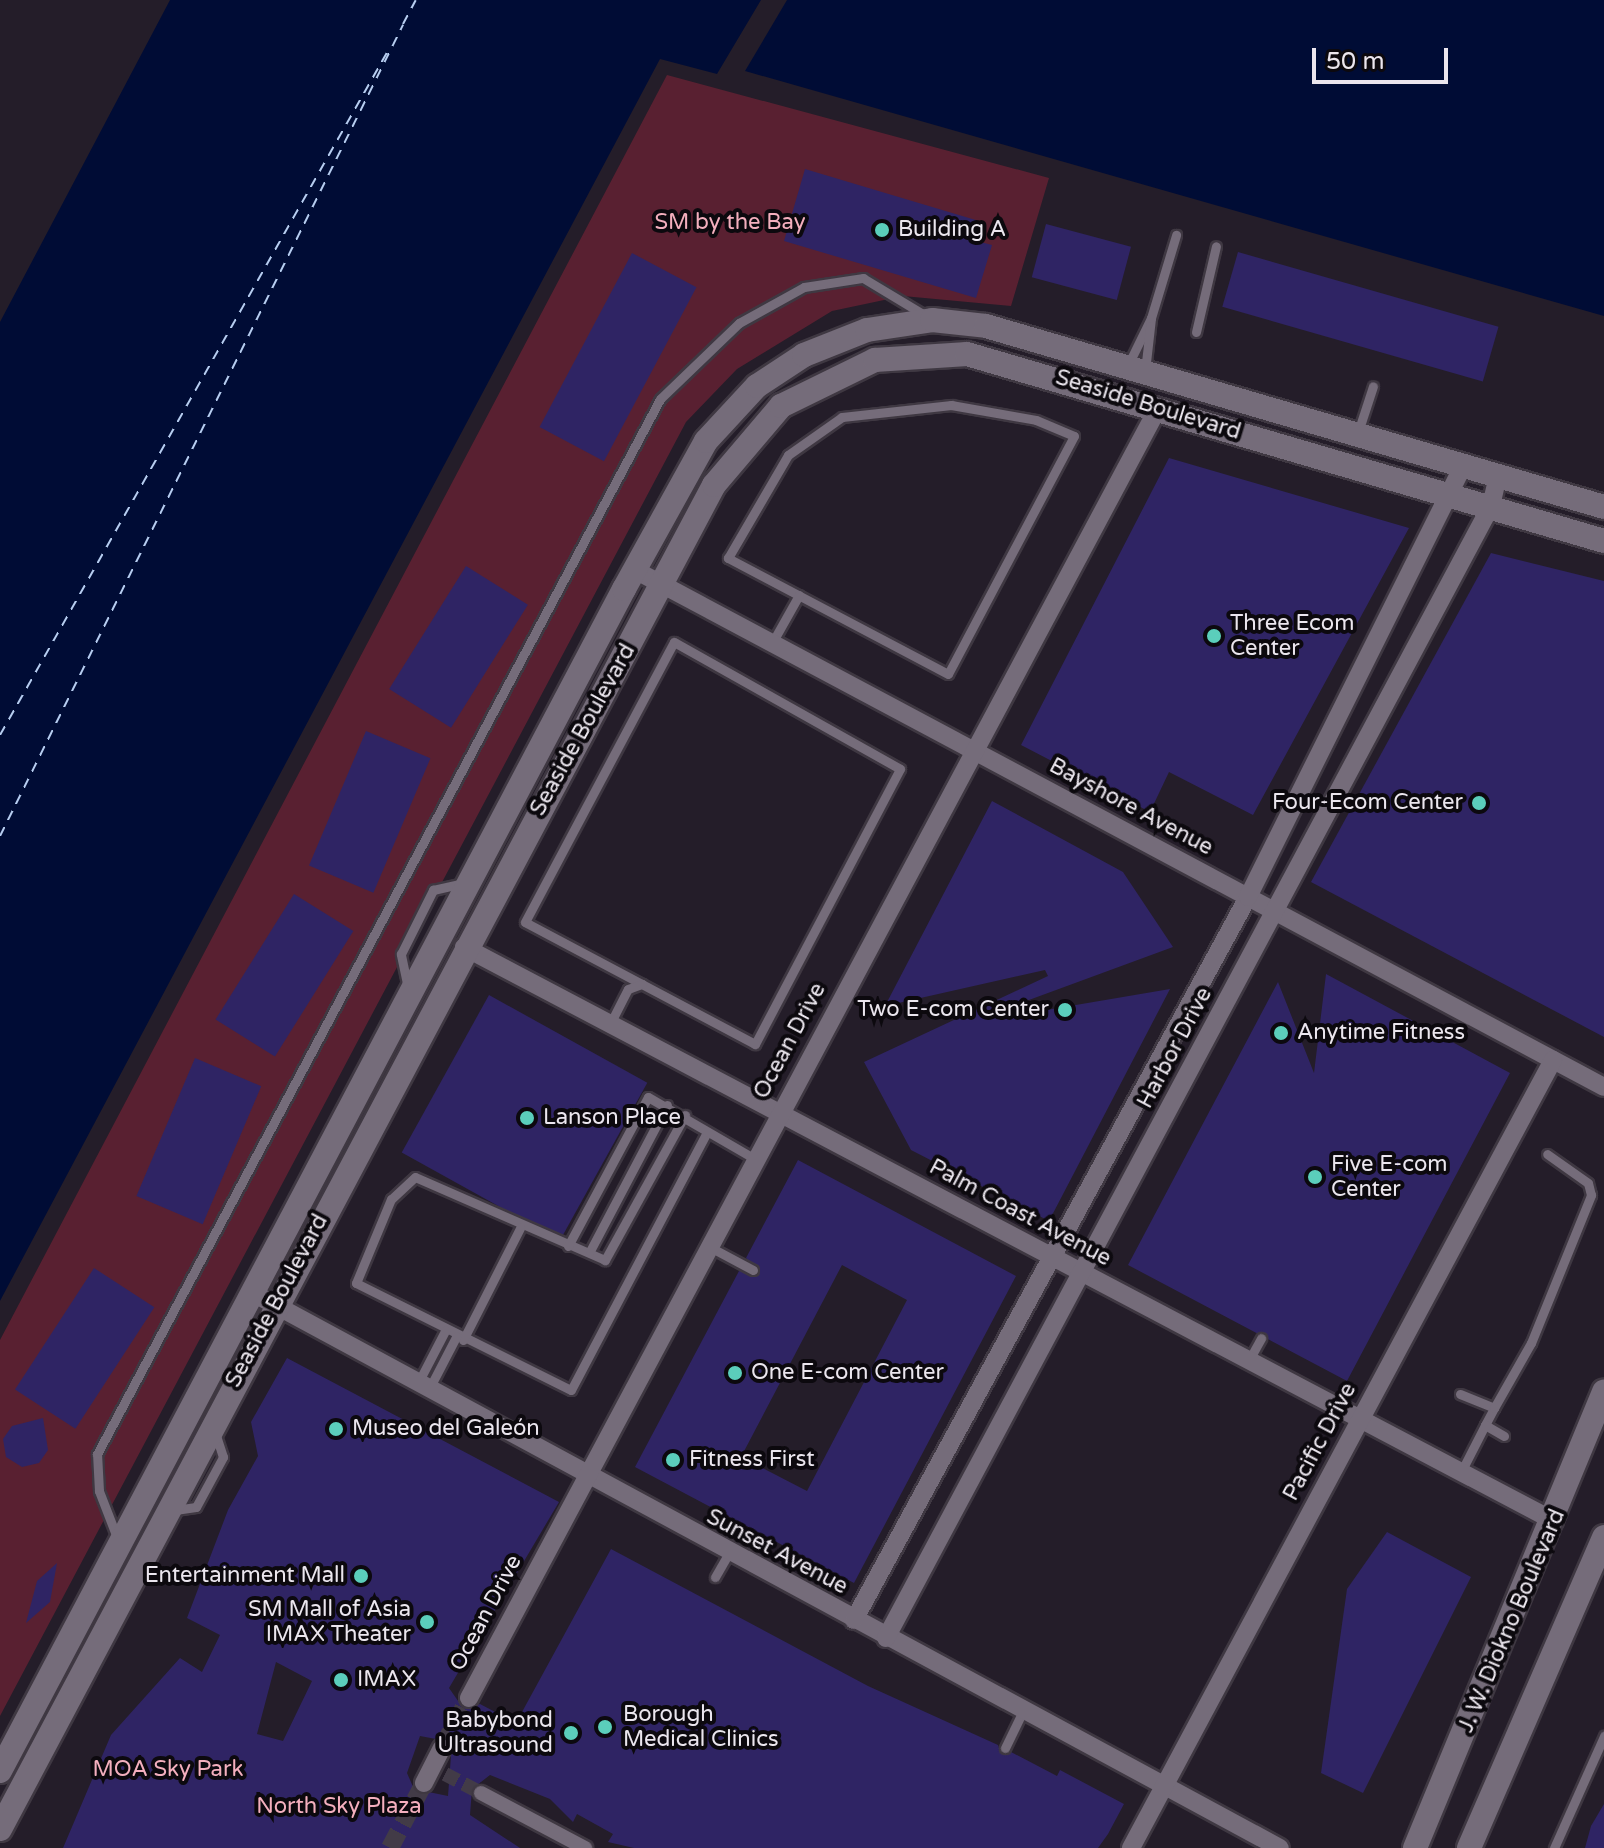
<!DOCTYPE html>
<html>
<head>
<meta charset="utf-8">
<style>
	body { margin:0 }
	#map { position:relative; width:1604px; height:1848px; overflow:hidden; background:#241d29; font-family:"Varela Round",sans-serif }
	div>[style] { position:absolute }
	.green>* { inset:0; background:#592031 }
	.water>* { inset:0; background:#000c35 }
	.ferry>* { height:2px; margin-top:-1px; transform-origin:0; background:repeating-linear-gradient(90deg,#b7cef1 0 10px,transparent 0 18px) }
	.building>* { inset:0; background:#2f2464; transform-origin:0 0 }
	.pedestrian-tunnel>* { height:14px; margin-top:-7px; transform-origin:0; background:repeating-linear-gradient(90deg,#423b47 0 14px,transparent 0 21px) }
	.minor-tunnel>* { height:18px; margin-top:-9px; transform-origin:0; background:repeating-linear-gradient(90deg,#423b47 0 18px,transparent 0 27px) }
	.roads { filter:drop-shadow(2px 0 #3f3842) drop-shadow(-2px 0 #3f3842) drop-shadow(0 2px #3f3842) drop-shadow(0 -2px #3f3842) }
	.service>* { height:9px; margin:-4.5px; padding:0 4.5px; transform-origin:4.5px; border-radius:4.5px; background:#756c7a }
	.pedestrian>* { height:14px; margin:-7px; padding:0 7px; transform-origin:7px; border-radius:7px; background:#756c7a }
	.minor>* { height:18px; margin:-9px; padding:0 9px; transform-origin:9px; border-radius:9px; background:#756c7a }
	.tertiary>* { height:24px; margin:-12px; padding:0 12px; transform-origin:12px; border-radius:12px; background:#756c7a }
	.dots>* { width:22px; height:22px; translate:-50% -50%; box-sizing:border-box; border:4px solid #0c090e; border-radius:50% }
	span { translate:-50% -50%; white-space:nowrap; text-align:center; line-height:1.15; -webkit-text-stroke:8px #0c090e; paint-order:stroke }
	.park-label { font-size:22px; color:#f4afbe }
	.poi-label { font-size:22px; color:#ebe6ee }
	.left { translate:0 -50%; text-align:left }
	.right { translate:-100% -50%; text-align:right }
	.street-label { font-size:22px; color:#ebe6ee }
	.scale { position:absolute; left:1312px; top:48px; width:136px; height:36px; box-sizing:border-box; border:4px solid #ebe6ee; border-top:0; padding-left:10px; font-size:24px; line-height:28px; white-space:nowrap; color:#ebe6ee; -webkit-text-stroke:6px #0c090e; paint-order:stroke }
</style>
</head>
<body>
<div id="map">
	<div class="green">
		<div style="clip-path:polygon(667px 75px,1049px 178px,1011px 306px,903px 296px,832px 311px,737px 369px,686px 422px,0 1716px,0 1340px)"></div>
	</div>
	<div class="water">
		<div style="clip-path:polygon(170px 0,761px 0,717px 74px,660px 59px,0 1301px,0 322px)"></div>
		<div style="clip-path:polygon(787px 0,1604px 0,1604px 316px,745px 71px)"></div>
	</div>
	<div class="ferry">
		<div style="left:403px;top:24px;width:27px;rotate:-62deg"></div>
		<div style="left:0;top:735px;width:791px;rotate:-60.45deg"></div>
		<div style="left:0;top:836px;width:906px;rotate:-63.58deg"></div>
	</div>
	<div class="building">
		<div style="clip-path:polygon(805px 169px,979px 221px,973px 240px,992px 245px,976px 298px,784px 241px)"></div>
		<div style="left:1046px;top:224px;width:88px;height:55px;rotate:15deg"></div>
		<div style="left:1238px;top:252px;width:271px;height:57px;rotate:16deg"></div>
		<div style="left:632px;top:253px;width:73px;height:197px;rotate:28deg"></div>
		<div style="clip-path:polygon(1169px 458px,1409px 528px,1253px 815px,1169px 772px,1150px 812px,1021px 745px)"></div>
		<div style="clip-path:polygon(1491px 553px,1604px 581px,1604px 1037px,1311px 882px)"></div>
		<div style="left:466px;top:566px;width:73px;height:145px;rotate:32deg"></div>
		<div style="left:366px;top:731px;width:70px;height:146px;rotate:23deg"></div>
		<div style="clip-path:polygon(992px 801px,1123px 872px,1173px 947px,1015px 1005px,1017px 1015px,1170px 989px,1049px 1221px,911px 1150px,864px 1062px,1048px 976px,1045px 970px,885px 1006px)"></div>
		<div style="left:294px;top:894px;width:70px;height:148px;rotate:32deg"></div>
		<div style="clip-path:polygon(1326px 974px,1510px 1073px,1347px 1381px,1128px 1265px,1278px 982px,1314px 1073px)"></div>
		<div style="left:489px;top:995px;width:181px;height:180px;rotate:29deg"></div>
		<div style="left:195px;top:1058px;width:72px;height:150px;rotate:23deg"></div>
		<div style="clip-path:polygon(evenodd,798px 1160px,1016px 1276px,854px 1583px,635px 1467px,739px 1271px,760px 1273px,746px 1258px,798px 1160px,842px 1265px,907px 1300px,807px 1491px,741px 1457px,842px 1265px)"></div>
		<div style="left:94px;top:1268px;width:72px;height:145px;rotate:33deg"></div>
		<div style="clip-path:polygon(evenodd,287px 1358px,559px 1502px,449px 1688px,463px 1708px,480px 1704px,516px 1723px,611px 1549px,868px 1686px,998px 1745px,1001px 1754px,1011px 1752px,1057px 1776px,1060px 1770px,1124px 1804px,1108px 1834px,1098px 1848px,634px 1848px,608px 1842px,613px 1834px,577px 1814px,573px 1822px,550px 1799px,490px 1775px,472px 1789px,470px 1815px,520px 1848px,63px 1848px,111px 1735px,180px 1658px,202px 1672px,220px 1635px,187px 1618px,228px 1510px,258px 1456px,251px 1422px,287px 1358px,276px 1662px,312px 1681px,283px 1741px,257px 1734px,276px 1662px,287px 1358px,420px 1736px,452px 1742px,448px 1796px,414px 1789px,407px 1773px,420px 1736px)"></div>
		<div style="clip-path:polygon(43px 1418px,48px 1450px,39px 1463px,22px 1467px,6px 1457px,3px 1439px,12px 1426px)"></div>
		<div style="clip-path:polygon(1387px 1532px,1471px 1577px,1363px 1793px,1321px 1773px,1347px 1589px)"></div>
		<div style="clip-path:polygon(57px 1563px,50px 1602px,26px 1623px,37px 1581px)"></div>
		<div style="clip-path:polygon(1604px 1804px,1604px 1848px,1585px 1848px,1591px 1826px)"></div>
	</div>
	<div class="pedestrian-tunnel">
		<div style="left:445px;top:1774px;width:41px;rotate:27.8deg"></div>
	</div>
	<div class="minor-tunnel">
		<div style="left:442px;top:1748px;width:57px;rotate:-61.6deg"></div>
		<div style="left:390px;top:1848px;width:73px;rotate:-62.4deg"></div>
	</div>
	<div class="roads">
		<div class="service">
			<div style="left:1196px;top:332px;width:88px;rotate:-76.9deg"></div>
			<div style="left:1128px;top:365px;width:52px;rotate:-63.9deg"></div>
			<div style="left:1145px;top:371px;width:53px;rotate:-83.5deg"></div>
			<div style="left:1151px;top:318px;width:87px;rotate:-73.2deg"></div>
			<div style="left:951px;top:405px;width:86px;rotate:10deg"></div>
			<div style="left:1036px;top:420px;width:41px;rotate:22.8deg"></div>
			<div style="left:1074px;top:436px;width:269px;rotate:117.9deg"></div>
			<div style="left:948px;top:674px;width:249px;rotate:-152.2deg"></div>
			<div style="left:728px;top:558px;width:119px;rotate:-59.8deg"></div>
			<div style="left:788px;top:455px;width:66px;rotate:-35.1deg"></div>
			<div style="left:842px;top:417px;width:110px;rotate:-6.3deg"></div>
			<div style="left:1358px;top:432px;width:48px;rotate:-71.9deg"></div>
			<div style="left:674px;top:642px;width:259px;rotate:29.3deg"></div>
			<div style="left:900px;top:769px;width:311px;rotate:117.8deg"></div>
			<div style="left:755px;top:1044px;width:260px;rotate:-152.1deg"></div>
			<div style="left:525px;top:922px;width:317px;rotate:-62deg"></div>
			<div style="left:772px;top:643px;width:55px;rotate:-60.6deg"></div>
			<div style="left:408px;top:988px;width:35px;rotate:-102deg"></div>
			<div style="left:401px;top:954px;width:72px;rotate:-63.4deg"></div>
			<div style="left:433px;top:890px;width:31px;rotate:-13deg"></div>
			<div style="left:610px;top:1024px;width:39px;rotate:-63deg"></div>
			<div style="left:628px;top:989px;width:15px;rotate:-20deg"></div>
			<div style="left:685px;top:1115px;width:166px;rotate:118.9deg"></div>
			<div style="left:605px;top:1260px;width:207px;rotate:-156.4deg"></div>
			<div style="left:415px;top:1177px;width:33px;rotate:137deg"></div>
			<div style="left:391px;top:1199px;width:91px;rotate:112.6deg"></div>
			<div style="left:356px;top:1283px;width:240px;rotate:26.5deg"></div>
			<div style="left:571px;top:1390px;width:292px;rotate:-62.2deg"></div>
			<div style="left:568px;top:1246px;width:169px;rotate:-61.8deg"></div>
			<div style="left:648px;top:1097px;width:124px;rotate:30.1deg"></div>
			<div style="left:708px;top:1246px;width:51px;rotate:28.1deg"></div>
			<div style="left:590px;top:1251px;width:165px;rotate:-62.2deg"></div>
			<div style="left:463px;top:1340px;width:126px;rotate:-63deg"></div>
			<div style="left:1249px;top:1360px;width:25px;rotate:-61deg"></div>
			<div style="left:418px;top:1383px;width:59px;rotate:-62.6deg"></div>
			<div style="left:429px;top:1389px;width:59px;rotate:-62.6deg"></div>
			<div style="left:1460px;top:1394px;width:37px;rotate:22deg"></div>
			<div style="left:1494px;top:1408px;width:19px;rotate:118deg"></div>
			<div style="left:1485px;top:1425px;width:22px;rotate:30deg"></div>
			<div style="left:1494px;top:1408px;width:75px;rotate:-60.4deg"></div>
			<div style="left:1531px;top:1343px;width:160px;rotate:-67.9deg"></div>
			<div style="left:1591px;top:1195px;width:12px;rotate:-104deg"></div>
			<div style="left:1588px;top:1183px;width:50px;rotate:-144.7deg"></div>
			<div style="left:1461px;top:1472px;width:53px;rotate:-62.9deg"></div>
			<div style="left:175px;top:1510px;width:21px;rotate:-8deg"></div>
			<div style="left:196px;top:1507px;width:57px;rotate:-61.6deg"></div>
			<div style="left:223px;top:1457px;width:23px;rotate:-108deg"></div>
			<div style="left:118px;top:1540px;width:53px;rotate:-111.2deg"></div>
			<div style="left:99px;top:1491px;width:37px;rotate:-93deg"></div>
			<div style="left:97px;top:1454px;width:1196px;rotate:-61.91deg"></div>
			<div style="left:660px;top:399px;width:110px;rotate:-43.9deg"></div>
			<div style="left:739px;top:323px;width:74px;rotate:-29deg"></div>
			<div style="left:804px;top:287px;width:60px;rotate:-8.7deg"></div>
			<div style="left:863px;top:278px;width:74px;rotate:31.1deg"></div>
			<div style="left:715px;top:1577px;width:28px;rotate:-60deg"></div>
			<div style="left:1005px;top:1748px;width:41px;rotate:-64.1deg"></div>
			<div style="left:1554px;top:1848px;width:123px;rotate:-65.9deg"></div>
		</div>
		<div class="pedestrian">
			<div style="left:481px;top:1793px;width:118px;rotate:27.9deg"></div>
		</div>
		<div class="minor">
			<div style="left:635px;top:570px;width:1098px;rotate:28.08deg"></div>
			<div style="left:464px;top:947px;width:1232px;rotate:27.77deg"></div>
			<div style="left:253px;top:1293px;width:1167px;rotate:28.39deg"></div>
			<div style="left:854px;top:1620px;width:823px;rotate:-61.41deg"></div>
			<div style="left:1248px;top:897px;width:482px;rotate:-63.5deg"></div>
			<div style="left:886px;top:1638px;width:1284px;rotate:-61.88deg"></div>
			<div style="left:1491px;top:506px;width:31px;rotate:-77deg"></div>
			<div style="left:469px;top:1698px;width:1462px;rotate:-61.89deg"></div>
			<div style="left:424px;top:1783px;width:39px;rotate:-63deg"></div>
			<div style="left:1131px;top:1848px;width:894px;rotate:-61.83deg"></div>
		</div>
		<div class="tertiary">
			<div style="left:0;top:1771px;width:1337px;rotate:-62.17deg"></div>
			<div style="left:624px;top:589px;width:169px;rotate:-61deg"></div>
			<div style="left:706px;top:441px;width:75px;rotate:-47.2deg"></div>
			<div style="left:757px;top:386px;width:56px;rotate:-33.4deg"></div>
			<div style="left:804px;top:355px;width:68px;rotate:-21.6deg"></div>
			<div style="left:867px;top:330px;width:66px;rotate:-8.7deg"></div>
			<div style="left:932px;top:320px;width:54px;rotate:6.3deg"></div>
			<div style="left:986px;top:326px;width:644px;rotate:16.32deg"></div>
			<div style="left:0;top:1829px;width:1522px;rotate:-62.02deg"></div>
			<div style="left:714px;top:485px;width:104px;rotate:-49.7deg"></div>
			<div style="left:781px;top:406px;width:105px;rotate:-26.1deg"></div>
			<div style="left:875px;top:360px;width:92px;rotate:-3.7deg"></div>
			<div style="left:967px;top:354px;width:664px;rotate:16.36deg"></div>
			<div style="left:1415px;top:1848px;width:494px;rotate:-67.5deg"></div>
			<div style="left:1469px;top:1848px;width:339px;rotate:-66.5deg"></div>
		</div>
	</div>
	<div class="dots">
		<div style="left:882px;top:230px;background:#5bcebb"></div>
		<div style="left:1214px;top:636px;background:#5bcebb"></div>
		<div style="left:1479px;top:803px;background:#5bcebb"></div>
		<div style="left:1065px;top:1010px;background:#5bcebb"></div>
		<div style="left:1281px;top:1033px;background:#5bcebb"></div>
		<div style="left:527px;top:1118px;background:#5bcebb"></div>
		<div style="left:1315px;top:1177px;background:#5bcebb"></div>
		<div style="left:735px;top:1373px;background:#5bcebb"></div>
		<div style="left:336px;top:1429px;background:#5bcebb"></div>
		<div style="left:673px;top:1460px;background:#5bcebb"></div>
		<div style="left:361px;top:1576px;background:#5bcebb"></div>
		<div style="left:427px;top:1622px;background:#5bcebb"></div>
		<div style="left:341px;top:1680px;background:#5bcebb"></div>
		<div style="left:605px;top:1727px;background:#5bcebb"></div>
		<div style="left:571px;top:1733px;background:#5bcebb"></div>
	</div>
	<div class="park-label">
		<span style="left:730px;top:223px">SM by the Bay</span>
		<span style="left:168px;top:1770px">MOA Sky Park</span>
		<span style="left:339px;top:1807px">North Sky Plaza</span>
	</div>
	<div class="poi-label">
		<span class="left" style="left:898px;top:230px">Building A</span>
		<span class="left" style="left:1230px;top:636px">Three Ecom<br>Center</span>
		<span class="right" style="left:1463px;top:803px">Four-Ecom Center</span>
		<span class="right" style="left:1049px;top:1010px">Two E-com Center</span>
		<span class="left" style="left:1297px;top:1033px">Anytime Fitness</span>
		<span class="left" style="left:543px;top:1118px">Lanson Place</span>
		<span class="left" style="left:1331px;top:1177px">Five E-com<br>Center</span>
		<span class="left" style="left:751px;top:1373px">One E-com Center</span>
		<span class="left" style="left:352px;top:1429px">Museo del Galeón</span>
		<span class="left" style="left:689px;top:1460px">Fitness First</span>
		<span class="right" style="left:345px;top:1576px">Entertainment Mall</span>
		<span class="right" style="left:411px;top:1622px">SM Mall of Asia<br>IMAX Theater</span>
		<span class="left" style="left:357px;top:1680px">IMAX</span>
		<span class="left" style="left:623px;top:1727px">Borough<br>Medical Clinics</span>
		<span class="right" style="left:553px;top:1733px">Babybond<br>Ultrasound</span>
	</div>
	<div class="street-label">
		<span style="left:1148px;top:405px;rotate:17deg">Seaside Boulevard</span>
		<span style="left:583px;top:730px;rotate:-61deg">Seaside Boulevard</span>
		<span style="left:1131px;top:807px;rotate:28deg">Bayshore Avenue</span>
		<span style="left:790px;top:1041px;rotate:-62deg">Ocean Drive</span>
		<span style="left:1175px;top:1048px;rotate:-62deg">Harbor Drive</span>
		<span style="left:1020px;top:1213px;rotate:28deg">Palm Coast Avenue</span>
		<span style="left:277px;top:1301px;rotate:-62deg">Seaside Boulevard</span>
		<span style="left:1320px;top:1442px;rotate:-62deg">Pacific Drive</span>
		<span style="left:777px;top:1552px;rotate:28deg">Sunset Avenue</span>
		<span style="left:486px;top:1613px;rotate:-62deg">Ocean Drive</span>
		<span style="left:1512px;top:1621px;rotate:-67deg">J. W. Diokno Boulevard</span>
	</div>
	<div class="scale">50 m</div>
</div>
</body>
</html>
